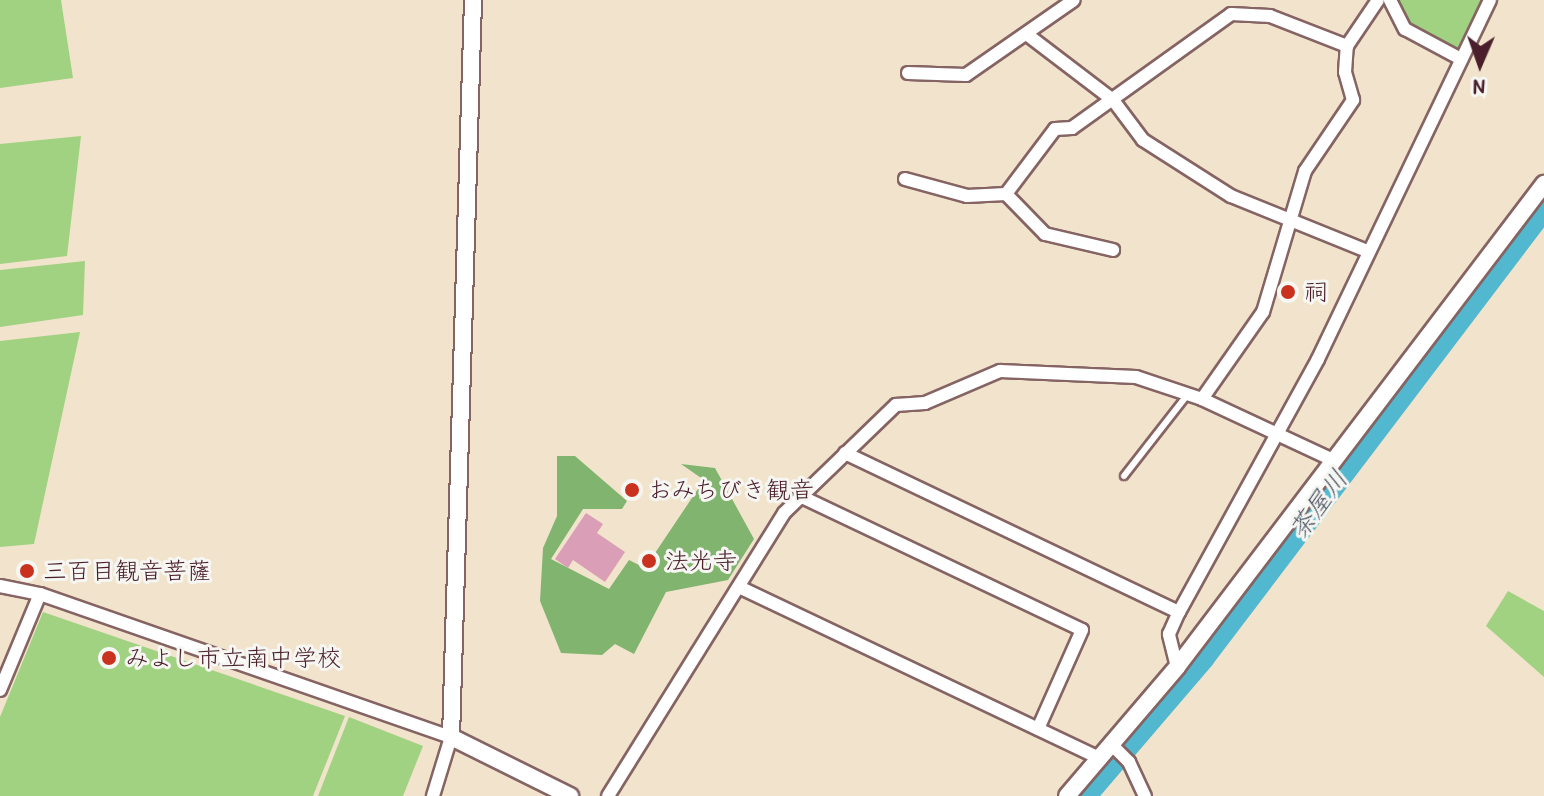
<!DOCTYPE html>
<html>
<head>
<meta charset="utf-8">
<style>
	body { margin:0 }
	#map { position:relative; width:1544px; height:796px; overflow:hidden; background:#f2e4cc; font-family:"Patrick Hand","Klee One",sans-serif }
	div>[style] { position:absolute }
	.green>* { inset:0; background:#a0d281 }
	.forest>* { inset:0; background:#80b46f }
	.river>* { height:26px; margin:-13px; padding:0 13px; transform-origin:13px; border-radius:13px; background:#51b8cf }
	.building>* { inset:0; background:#da9eb6 }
	.roads { filter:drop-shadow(2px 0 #856463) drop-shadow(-2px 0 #856463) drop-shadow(0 2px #856463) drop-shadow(0 -2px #856463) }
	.service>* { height:6px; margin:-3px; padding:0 3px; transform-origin:3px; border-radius:3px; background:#fff }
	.minor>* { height:12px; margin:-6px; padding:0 6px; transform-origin:6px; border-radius:6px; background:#fff }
	.tertiary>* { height:16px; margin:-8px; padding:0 8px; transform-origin:8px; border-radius:8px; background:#fff }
	.dots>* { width:22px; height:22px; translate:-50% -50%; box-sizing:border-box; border:4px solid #f6f6f2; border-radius:50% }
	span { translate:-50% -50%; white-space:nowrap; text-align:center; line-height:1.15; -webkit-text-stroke:6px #f6f6f2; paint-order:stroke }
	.poi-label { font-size:24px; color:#4a1f2b }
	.left { translate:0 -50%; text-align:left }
	.water-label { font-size:26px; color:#4c5564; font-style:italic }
	.north { position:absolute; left:1440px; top:24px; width:80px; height:80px; -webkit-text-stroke:6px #f6f6f2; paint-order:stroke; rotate:182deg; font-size:22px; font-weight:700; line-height:32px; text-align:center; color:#4a1f2b }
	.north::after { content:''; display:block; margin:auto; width:28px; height:36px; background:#4a1f2b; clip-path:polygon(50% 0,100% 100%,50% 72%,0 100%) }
</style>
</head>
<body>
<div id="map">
	<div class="green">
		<div style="clip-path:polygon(0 0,61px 0,73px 78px,0 88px)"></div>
		<div style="clip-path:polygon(1395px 0,1486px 0,1457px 56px,1405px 25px)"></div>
		<div style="clip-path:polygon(81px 136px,67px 256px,0 264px,0 144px)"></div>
		<div style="clip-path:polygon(85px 261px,83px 315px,0 327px,0 270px)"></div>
		<div style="clip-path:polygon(80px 332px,34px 544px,0 547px,0 341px)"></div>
		<div style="clip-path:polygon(1508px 591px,1544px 611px,1544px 677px,1486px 626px)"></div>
		<div style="clip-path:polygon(43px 612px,345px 716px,313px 796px,0 796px,0 717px)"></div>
		<div style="clip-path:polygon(349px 717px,423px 746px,403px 796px,318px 796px)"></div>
	</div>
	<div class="forest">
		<div style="clip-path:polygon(557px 456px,575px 456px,627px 501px,622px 509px,583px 509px,551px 559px,609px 589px,629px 560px,645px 568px,704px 480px,681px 464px,715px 468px,754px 539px,728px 580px,666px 592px,634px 654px,615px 644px,602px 655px,561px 653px,540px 601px,543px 548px,557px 516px)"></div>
	</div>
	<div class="river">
		<div style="left:1083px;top:796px;width:183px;rotate:-49.4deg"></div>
		<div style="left:1202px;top:657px;width:566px;rotate:-52.83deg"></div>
	</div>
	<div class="building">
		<div style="clip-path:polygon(586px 513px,603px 524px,597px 533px,625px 552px,605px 582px,573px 560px,568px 568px,555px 559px)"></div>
	</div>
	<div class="roads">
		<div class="service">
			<div style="left:1124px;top:476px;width:104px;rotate:-52deg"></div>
		</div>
		<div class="minor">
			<div style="left:1390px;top:0;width:33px;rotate:63deg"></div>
			<div style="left:1405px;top:29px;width:64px;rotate:28.2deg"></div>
			<div style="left:1029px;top:36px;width:106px;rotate:37.3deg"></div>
			<div style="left:1113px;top:100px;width:50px;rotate:53.1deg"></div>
			<div style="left:1143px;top:140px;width:104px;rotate:32.5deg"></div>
			<div style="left:1231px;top:196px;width:147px;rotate:22deg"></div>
			<div style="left:908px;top:73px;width:58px;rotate:2deg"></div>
			<div style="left:966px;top:75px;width:131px;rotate:-34.8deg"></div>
			<div style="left:905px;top:179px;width:64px;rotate:15.3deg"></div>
			<div style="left:967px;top:196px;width:39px;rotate:-3deg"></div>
			<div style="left:1006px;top:194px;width:56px;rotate:45.7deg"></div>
			<div style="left:1045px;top:234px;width:70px;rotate:13.2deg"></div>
			<div style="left:1006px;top:194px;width:81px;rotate:-53deg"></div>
			<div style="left:1055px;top:129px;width:17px;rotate:-3deg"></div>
			<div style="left:1072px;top:128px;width:196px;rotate:-35.6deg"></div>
			<div style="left:1231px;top:14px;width:39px;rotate:3deg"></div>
			<div style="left:1270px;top:16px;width:83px;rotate:21.3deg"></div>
			<div style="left:1202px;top:399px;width:106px;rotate:-55deg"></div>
			<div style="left:1263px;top:312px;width:147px;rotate:-73.4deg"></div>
			<div style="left:1305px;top:171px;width:86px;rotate:-55.9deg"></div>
			<div style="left:1353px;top:100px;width:29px;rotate:-106deg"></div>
			<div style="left:1345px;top:72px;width:26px;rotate:-86deg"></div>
			<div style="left:1347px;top:46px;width:55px;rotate:-56deg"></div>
			<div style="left:845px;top:453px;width:370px;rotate:25.5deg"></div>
			<div style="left:800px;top:496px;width:312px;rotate:25.4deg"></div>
			<div style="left:1082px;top:630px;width:108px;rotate:114deg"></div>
			<div style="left:0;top:586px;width:41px;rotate:11.3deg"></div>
			<div style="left:40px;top:594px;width:435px;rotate:19.2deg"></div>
			<div style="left:451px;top:737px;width:62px;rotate:107deg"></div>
			<div style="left:739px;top:587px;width:401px;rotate:25.4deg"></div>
			<div style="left:1177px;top:667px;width:34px;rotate:-104deg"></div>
			<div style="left:1169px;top:634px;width:24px;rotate:-66deg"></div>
			<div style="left:1179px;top:612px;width:289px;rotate:-61.2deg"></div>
			<div style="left:1318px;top:359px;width:398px;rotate:-64.4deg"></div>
			<div style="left:0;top:690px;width:104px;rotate:-67.4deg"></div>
			<div style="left:1113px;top:746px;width:23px;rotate:45deg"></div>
			<div style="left:1129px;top:762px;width:38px;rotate:65deg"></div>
			<div style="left:608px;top:796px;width:333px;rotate:-58.1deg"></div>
			<div style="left:784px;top:513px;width:156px;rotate:-44deg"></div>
			<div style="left:896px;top:405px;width:29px;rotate:-4deg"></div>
			<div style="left:925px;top:403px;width:82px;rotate:-23.1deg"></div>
			<div style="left:1000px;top:371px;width:136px;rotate:2.5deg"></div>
			<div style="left:1136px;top:377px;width:70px;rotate:18.4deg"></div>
			<div style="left:1202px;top:399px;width:145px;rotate:25deg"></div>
		</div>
		<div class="tertiary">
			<div style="left:473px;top:0;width:737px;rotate:91.71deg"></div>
			<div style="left:451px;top:737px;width:133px;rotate:26.4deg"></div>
			<div style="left:1067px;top:796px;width:170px;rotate:-49.5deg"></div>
			<div style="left:1177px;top:667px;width:607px;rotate:-52.77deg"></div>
		</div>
	</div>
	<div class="dots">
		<div style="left:1288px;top:292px;background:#c8321e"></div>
		<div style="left:632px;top:490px;background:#c8321e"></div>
		<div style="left:649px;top:561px;background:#c8321e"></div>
		<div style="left:27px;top:571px;background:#c8321e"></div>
		<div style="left:109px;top:658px;background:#c8321e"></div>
	</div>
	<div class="poi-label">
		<span class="left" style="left:1304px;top:292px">祠</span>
		<span class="left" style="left:648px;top:490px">おみちびき観音</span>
		<span class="left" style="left:665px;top:561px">法光寺</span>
		<span class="left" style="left:43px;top:571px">三百目観音菩薩</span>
		<span class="left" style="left:125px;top:658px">みよし市立南中学校</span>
	</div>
	<div class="water-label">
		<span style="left:1318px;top:504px;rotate:-53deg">茶屋川</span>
	</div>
	<div class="north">N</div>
</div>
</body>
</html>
